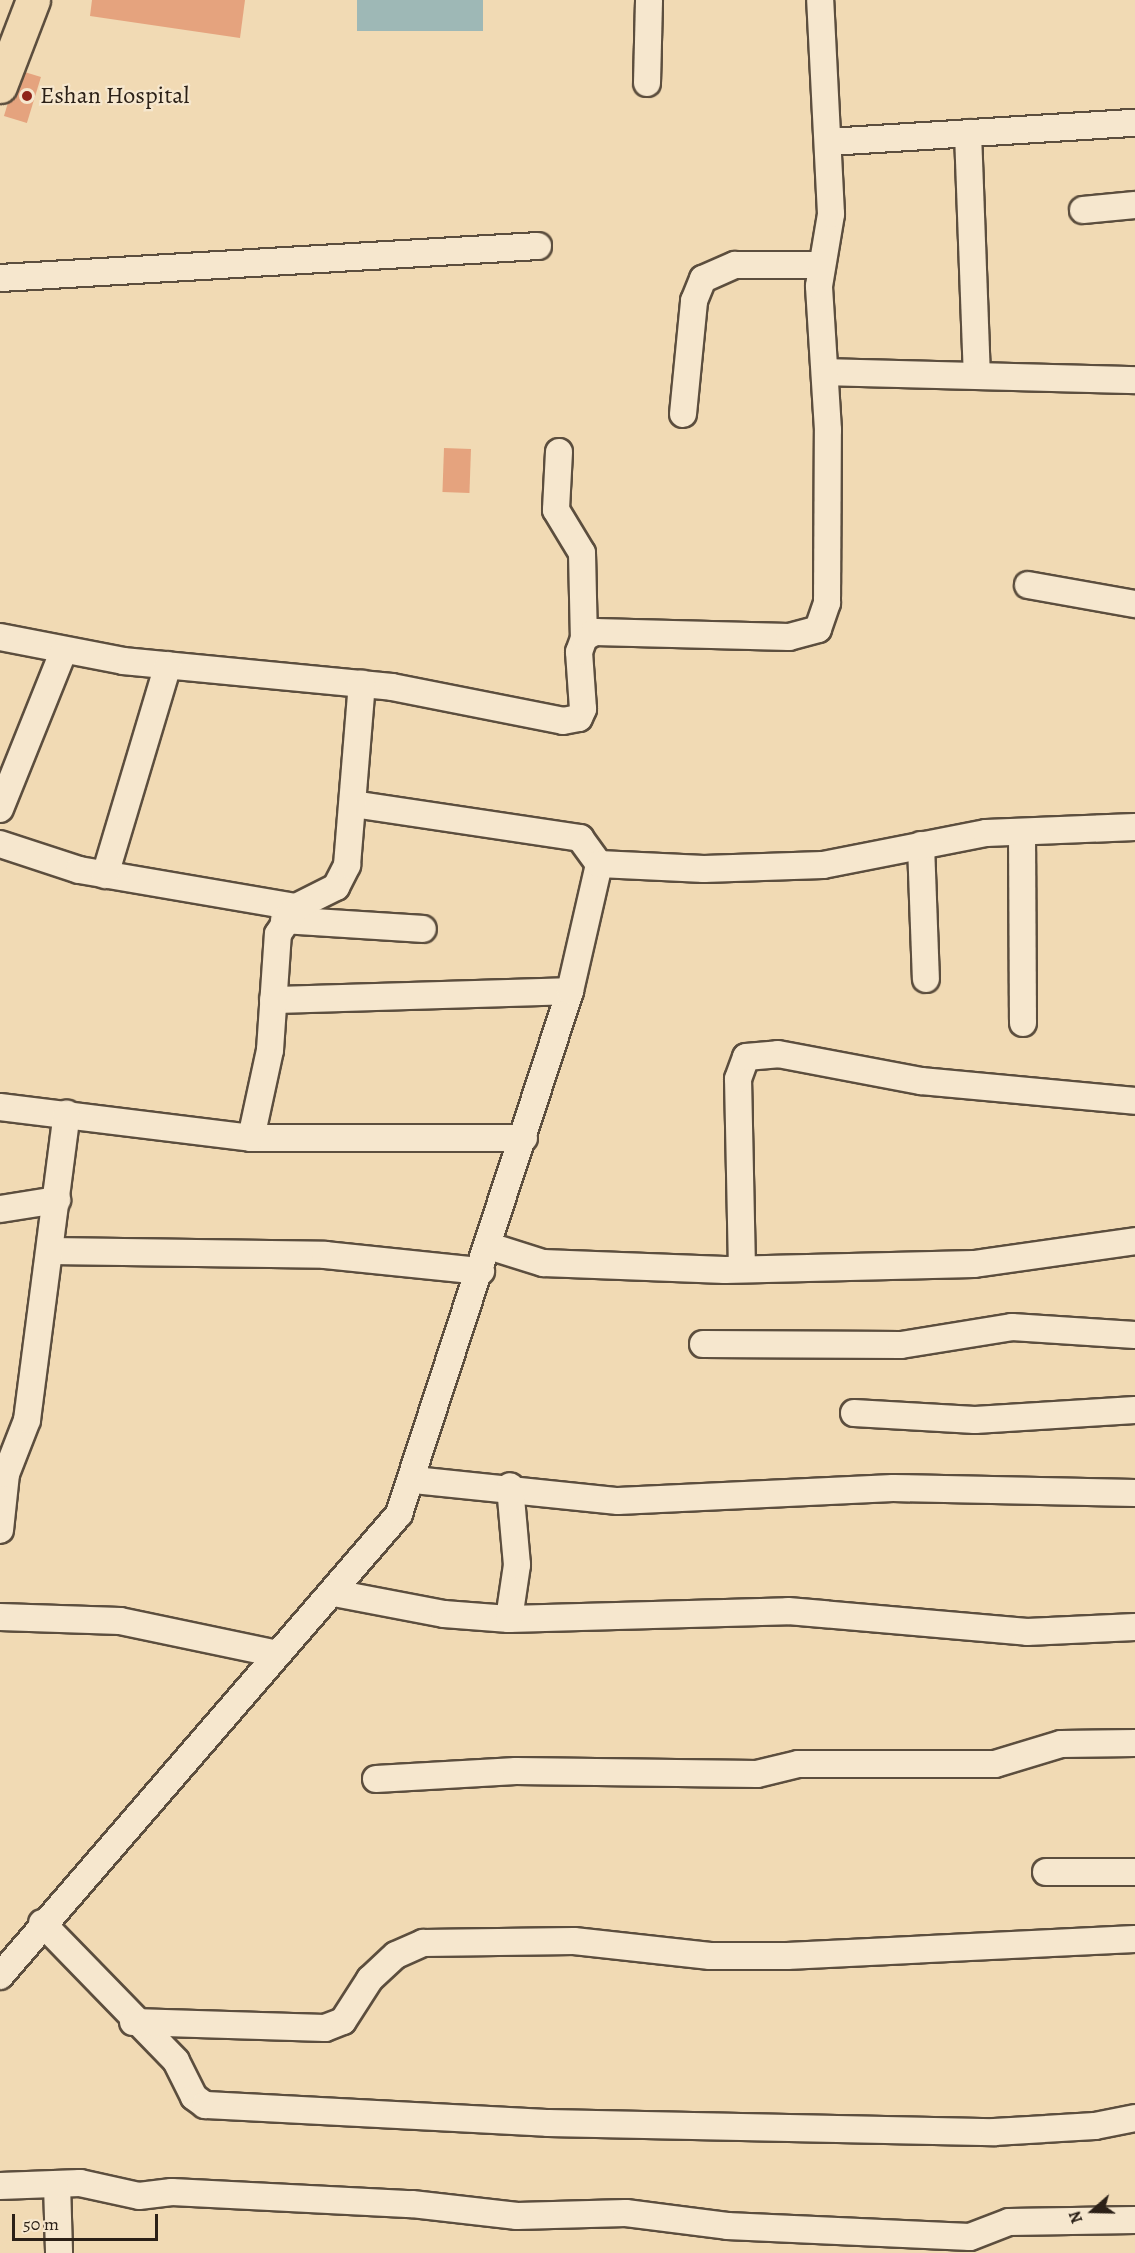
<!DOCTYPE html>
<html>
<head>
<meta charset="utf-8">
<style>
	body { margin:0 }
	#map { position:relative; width:1135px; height:2253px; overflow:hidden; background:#f1dab4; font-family:Alegreya,serif }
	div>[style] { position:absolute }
	.water>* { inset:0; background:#9eb8b6; transform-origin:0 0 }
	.building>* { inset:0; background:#e5a37e; transform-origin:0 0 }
	.roads { filter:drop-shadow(2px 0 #5c4e3e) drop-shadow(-2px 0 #5c4e3e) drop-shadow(0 2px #5c4e3e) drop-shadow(0 -2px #5c4e3e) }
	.minor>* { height:26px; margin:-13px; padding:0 13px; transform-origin:13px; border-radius:13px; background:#f6e7ce }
	.major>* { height:33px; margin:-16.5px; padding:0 16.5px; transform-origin:16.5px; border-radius:16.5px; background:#f1dab4 }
	.dots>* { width:16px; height:16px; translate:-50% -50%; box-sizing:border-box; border:3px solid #f6e7ce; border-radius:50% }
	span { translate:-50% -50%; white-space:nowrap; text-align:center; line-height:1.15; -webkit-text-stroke:4.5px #f6e7ce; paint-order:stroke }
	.poi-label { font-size:24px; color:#2b2017 }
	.left { translate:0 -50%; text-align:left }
	.north { position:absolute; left:1063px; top:2181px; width:60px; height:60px; -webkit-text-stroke:4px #f6e7ce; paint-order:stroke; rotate:250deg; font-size:16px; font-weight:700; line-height:24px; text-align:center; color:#2b2017 }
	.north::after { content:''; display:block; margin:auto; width:21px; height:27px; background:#2b2017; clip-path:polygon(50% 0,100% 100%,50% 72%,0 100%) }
	.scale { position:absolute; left:12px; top:2214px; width:146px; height:27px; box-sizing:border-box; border:3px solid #2b2017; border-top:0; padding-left:8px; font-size:18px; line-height:21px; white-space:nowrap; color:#2b2017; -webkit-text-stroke:4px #f6e7ce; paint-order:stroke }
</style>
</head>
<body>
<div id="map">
	<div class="water">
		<div style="left:357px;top:0;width:126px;height:31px"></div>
	</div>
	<div class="building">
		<div style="clip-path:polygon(92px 0,245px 0,240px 38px,90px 16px)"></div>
		<div style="left:18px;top:70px;width:24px;height:48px;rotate:17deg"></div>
		<div style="left:444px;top:448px;width:27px;height:44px;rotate:2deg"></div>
	</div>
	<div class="roads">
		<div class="minor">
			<div style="left:647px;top:83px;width:83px;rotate:-88.6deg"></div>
			<div style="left:968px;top:133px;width:242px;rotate:87.9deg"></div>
			<div style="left:829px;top:142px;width:307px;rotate:-3.6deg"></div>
			<div style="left:1083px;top:210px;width:52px;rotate:-5.5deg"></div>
			<div style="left:0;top:278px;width:539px;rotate:-3.4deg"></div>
			<div style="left:825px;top:372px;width:310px;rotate:1.5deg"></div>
			<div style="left:683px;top:414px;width:114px;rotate:-84.4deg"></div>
			<div style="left:694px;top:301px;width:24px;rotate:-68deg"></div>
			<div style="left:703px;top:279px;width:35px;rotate:-24deg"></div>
			<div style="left:735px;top:265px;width:87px"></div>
			<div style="left:559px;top:452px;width:58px;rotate:93deg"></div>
			<div style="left:556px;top:510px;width:50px;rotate:58.8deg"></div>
			<div style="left:582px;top:553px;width:85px;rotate:88.7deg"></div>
			<div style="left:1028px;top:585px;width:109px;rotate:10.1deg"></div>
			<div style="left:0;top:637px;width:125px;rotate:11deg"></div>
			<div style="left:123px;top:661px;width:270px;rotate:5.5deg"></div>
			<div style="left:392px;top:687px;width:174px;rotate:11.2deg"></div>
			<div style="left:563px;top:721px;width:16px;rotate:-11deg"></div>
			<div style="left:579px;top:718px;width:10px;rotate:-66deg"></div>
			<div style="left:583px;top:709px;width:57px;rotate:-94deg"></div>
			<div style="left:579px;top:652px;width:15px;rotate:-70deg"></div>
			<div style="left:584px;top:638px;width:13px;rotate:-29deg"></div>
			<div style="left:595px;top:632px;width:194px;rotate:1.5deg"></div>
			<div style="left:789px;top:637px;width:30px;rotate:-15deg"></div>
			<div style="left:818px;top:629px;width:28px;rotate:-71deg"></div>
			<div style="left:827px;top:603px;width:173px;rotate:-89.7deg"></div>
			<div style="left:828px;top:430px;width:144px;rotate:-93.6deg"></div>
			<div style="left:819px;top:286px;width:73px;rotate:-80.5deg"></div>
			<div style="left:831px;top:214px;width:214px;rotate:-92.9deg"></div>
			<div style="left:353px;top:804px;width:230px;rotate:8.5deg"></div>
			<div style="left:580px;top:838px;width:32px;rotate:54deg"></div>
			<div style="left:0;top:809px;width:171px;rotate:-68.1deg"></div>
			<div style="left:1022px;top:833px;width:190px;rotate:89.7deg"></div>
			<div style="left:0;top:844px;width:83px;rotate:18.2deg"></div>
			<div style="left:79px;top:870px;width:220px;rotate:9.7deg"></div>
			<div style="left:921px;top:845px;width:134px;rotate:87.9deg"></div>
			<div style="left:105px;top:875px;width:219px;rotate:-73.3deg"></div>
			<div style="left:284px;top:920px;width:139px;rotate:3.7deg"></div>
			<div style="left:273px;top:1000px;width:297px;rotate:-1.7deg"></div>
			<div style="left:0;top:1107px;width:253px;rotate:7deg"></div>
			<div style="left:251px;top:1138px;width:273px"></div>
			<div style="left:251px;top:1138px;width:90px;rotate:-77.8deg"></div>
			<div style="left:270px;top:1050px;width:116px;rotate:-86.1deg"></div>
			<div style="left:278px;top:934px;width:32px;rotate:-56deg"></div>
			<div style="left:296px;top:907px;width:45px;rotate:-26.6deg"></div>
			<div style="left:336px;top:887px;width:25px;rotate:-63deg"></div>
			<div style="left:347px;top:865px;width:182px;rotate:-85.3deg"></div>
			<div style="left:0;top:1209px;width:58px;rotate:-9deg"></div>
			<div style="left:489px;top:1246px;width:57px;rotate:17.5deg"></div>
			<div style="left:543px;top:1263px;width:182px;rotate:2.2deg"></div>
			<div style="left:725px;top:1270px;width:249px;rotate:-1.4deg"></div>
			<div style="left:974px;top:1264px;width:163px;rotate:-8.1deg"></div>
			<div style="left:50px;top:1251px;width:275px;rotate:0.8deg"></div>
			<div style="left:325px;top:1255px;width:157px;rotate:5.9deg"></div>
			<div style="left:742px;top:1269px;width:190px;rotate:-91.2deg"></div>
			<div style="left:738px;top:1079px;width:23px;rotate:-70deg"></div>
			<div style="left:746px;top:1057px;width:32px;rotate:-5deg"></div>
			<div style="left:778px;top:1054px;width:146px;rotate:10.7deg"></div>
			<div style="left:921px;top:1081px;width:215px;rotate:5.3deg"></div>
			<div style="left:703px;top:1344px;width:198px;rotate:0.3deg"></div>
			<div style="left:901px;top:1345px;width:112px;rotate:-9.2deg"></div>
			<div style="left:1012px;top:1327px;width:123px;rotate:3.7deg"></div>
			<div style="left:854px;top:1413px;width:121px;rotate:3.3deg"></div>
			<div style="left:975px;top:1420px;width:160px;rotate:-3.6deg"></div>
			<div style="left:414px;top:1480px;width:205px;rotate:5.9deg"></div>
			<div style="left:618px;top:1501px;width:275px;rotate:-2.7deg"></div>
			<div style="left:893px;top:1488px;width:242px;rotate:1.2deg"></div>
			<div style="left:0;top:1530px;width:56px;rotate:-83.9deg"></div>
			<div style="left:6px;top:1474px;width:58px;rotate:-68.7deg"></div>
			<div style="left:27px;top:1420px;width:309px;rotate:-82.6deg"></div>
			<div style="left:334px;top:1593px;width:112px;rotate:10.8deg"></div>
			<div style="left:444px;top:1614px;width:65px;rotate:4.4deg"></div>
			<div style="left:509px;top:1619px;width:279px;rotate:-1.6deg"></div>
			<div style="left:788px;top:1611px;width:240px;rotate:5deg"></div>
			<div style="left:1027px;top:1632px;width:108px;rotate:-2.7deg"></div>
			<div style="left:0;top:1617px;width:120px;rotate:1.9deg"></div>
			<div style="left:120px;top:1621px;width:161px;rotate:11.8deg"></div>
			<div style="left:509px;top:1619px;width:55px;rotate:-81.6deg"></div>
			<div style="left:517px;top:1565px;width:79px;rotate:-95.1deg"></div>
			<div style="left:376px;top:1779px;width:140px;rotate:-3.3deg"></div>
			<div style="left:516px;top:1771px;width:241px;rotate:0.7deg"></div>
			<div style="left:757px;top:1774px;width:42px;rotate:-13.7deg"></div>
			<div style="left:798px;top:1764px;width:197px"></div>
			<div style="left:995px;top:1764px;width:69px;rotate:-16.9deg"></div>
			<div style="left:1061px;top:1744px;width:74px;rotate:-0.8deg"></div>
			<div style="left:1046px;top:1872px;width:89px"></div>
			<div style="left:42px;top:1923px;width:192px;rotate:45.8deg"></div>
			<div style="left:176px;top:2061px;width:40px;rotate:63.4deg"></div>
			<div style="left:194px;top:2097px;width:14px;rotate:36deg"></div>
			<div style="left:205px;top:2105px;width:343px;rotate:3deg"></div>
			<div style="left:548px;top:2123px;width:446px;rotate:1.2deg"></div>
			<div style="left:994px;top:2132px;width:101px;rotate:-3.4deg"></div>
			<div style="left:1095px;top:2126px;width:41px;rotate:-11.3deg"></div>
			<div style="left:0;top:1976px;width:610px;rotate:-49.18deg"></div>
			<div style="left:399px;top:1514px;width:550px;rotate:-71.89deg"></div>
			<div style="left:570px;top:991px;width:130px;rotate:-77.1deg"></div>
			<div style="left:599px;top:864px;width:105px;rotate:2.7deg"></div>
			<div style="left:704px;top:869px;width:119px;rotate:-1.9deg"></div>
			<div style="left:823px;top:865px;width:166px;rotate:-11.1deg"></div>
			<div style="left:986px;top:833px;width:149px;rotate:-2.3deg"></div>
			<div style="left:133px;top:2022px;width:192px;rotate:1.8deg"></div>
			<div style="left:325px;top:2028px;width:19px;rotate:-21deg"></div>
			<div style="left:343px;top:2021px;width:50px;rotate:-57.3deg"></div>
			<div style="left:370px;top:1979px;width:35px;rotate:-43deg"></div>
			<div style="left:396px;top:1955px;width:30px;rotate:-24deg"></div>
			<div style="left:423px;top:1943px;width:151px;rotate:-0.8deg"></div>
			<div style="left:574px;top:1941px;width:137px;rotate:6.3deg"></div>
			<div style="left:710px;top:1956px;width:77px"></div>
			<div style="left:787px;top:1956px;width:348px;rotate:-2.8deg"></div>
			<div style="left:57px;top:2184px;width:69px;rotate:88.3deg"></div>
			<div style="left:0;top:2186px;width:80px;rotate:-2.1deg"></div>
			<div style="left:80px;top:2183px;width:60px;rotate:12.4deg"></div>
			<div style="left:139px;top:2196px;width:33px;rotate:-7deg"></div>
			<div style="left:172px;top:2192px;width:240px;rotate:2.9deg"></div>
			<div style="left:412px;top:2204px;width:106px;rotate:6.5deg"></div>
			<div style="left:517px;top:2216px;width:109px;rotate:-1.6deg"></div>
			<div style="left:626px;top:2213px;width:102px;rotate:7.3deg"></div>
			<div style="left:727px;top:2226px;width:243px;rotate:2.6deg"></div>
			<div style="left:970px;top:2237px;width:42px;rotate:-21deg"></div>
			<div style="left:1009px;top:2222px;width:126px;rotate:-0.9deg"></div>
		</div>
		<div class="major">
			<div style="left:0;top:86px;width:92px;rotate:-69deg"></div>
		</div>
	</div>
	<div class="dots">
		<div style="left:27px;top:96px;background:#8f2418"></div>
	</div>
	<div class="poi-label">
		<span class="left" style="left:40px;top:96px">Eshan Hospital</span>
	</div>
	<div class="north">N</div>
	<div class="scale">50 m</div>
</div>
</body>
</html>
